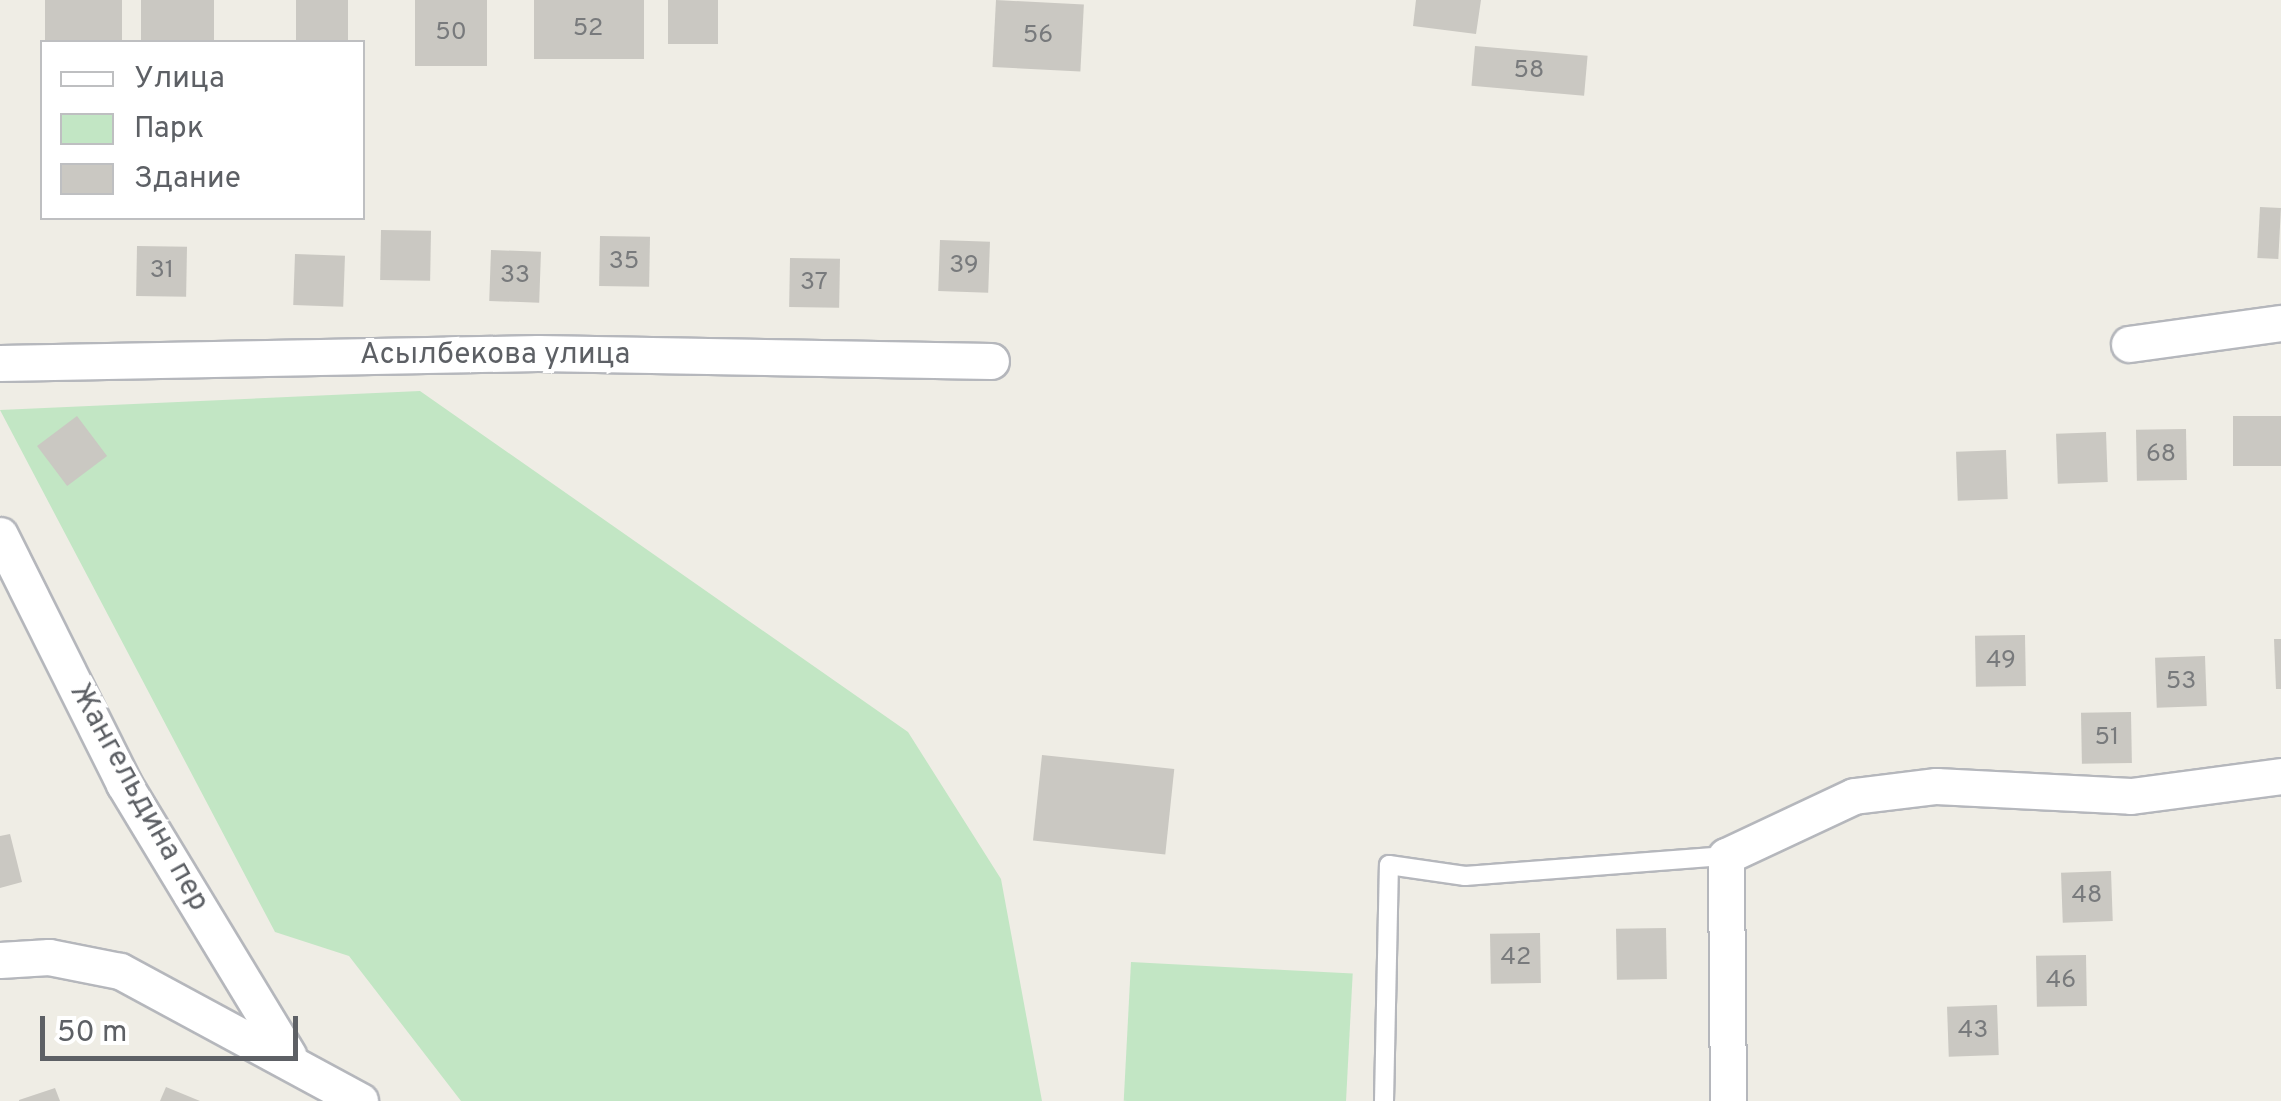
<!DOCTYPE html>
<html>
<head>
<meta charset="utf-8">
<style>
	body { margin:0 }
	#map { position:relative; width:2281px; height:1101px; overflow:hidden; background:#efede5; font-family:Overpass,sans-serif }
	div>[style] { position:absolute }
	.green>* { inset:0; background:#c2e6c4; transform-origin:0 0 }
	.building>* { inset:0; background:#cac8c2; transform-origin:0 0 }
	.roads { filter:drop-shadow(2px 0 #b5b7bc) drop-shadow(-2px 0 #b5b7bc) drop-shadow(0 2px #b5b7bc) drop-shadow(0 -2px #b5b7bc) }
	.lane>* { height:18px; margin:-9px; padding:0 9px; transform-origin:9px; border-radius:9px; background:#fff }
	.street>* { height:35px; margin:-17.5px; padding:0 17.5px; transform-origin:17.5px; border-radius:17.5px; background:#fff }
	span { translate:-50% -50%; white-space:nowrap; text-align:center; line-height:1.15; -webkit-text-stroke:8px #fff; paint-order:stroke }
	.number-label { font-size:25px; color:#787a7c }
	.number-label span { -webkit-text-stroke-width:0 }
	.street-label { font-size:30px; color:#5d6065 }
	.legend { position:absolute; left:40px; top:40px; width:325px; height:180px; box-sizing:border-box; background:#fff; border:2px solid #bebfc1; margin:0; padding:12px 18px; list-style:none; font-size:30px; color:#5d6065 }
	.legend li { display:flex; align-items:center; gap:20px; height:50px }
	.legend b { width:50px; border:2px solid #bebfc1 }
	.scale { position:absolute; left:40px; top:1016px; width:258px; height:45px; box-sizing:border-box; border:5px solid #5d6065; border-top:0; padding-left:12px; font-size:30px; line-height:35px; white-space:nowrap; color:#5d6065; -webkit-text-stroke:8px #fff; paint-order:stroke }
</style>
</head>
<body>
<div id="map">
	<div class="green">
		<div style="clip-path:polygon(420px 391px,908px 732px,1001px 879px,1042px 1101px,461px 1101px,349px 956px,275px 932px,0 410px)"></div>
		<div style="left:1131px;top:962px;width:222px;height:139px;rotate:3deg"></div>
	</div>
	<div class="building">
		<div style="left:45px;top:0;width:77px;height:42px"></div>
		<div style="left:141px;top:0;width:73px;height:42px"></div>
		<div style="left:296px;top:0;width:52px;height:42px"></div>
		<div style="left:415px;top:0;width:72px;height:66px"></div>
		<div style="left:534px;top:0;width:110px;height:59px"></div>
		<div style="left:668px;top:0;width:50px;height:44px"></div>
		<div style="left:996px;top:0;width:88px;height:67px;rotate:3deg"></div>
		<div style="clip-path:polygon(1416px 0,1481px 0,1476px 34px,1413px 26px)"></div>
		<div style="left:1475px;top:46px;width:113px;height:40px;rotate:5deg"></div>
		<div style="left:2260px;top:207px;width:21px;height:51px;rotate:3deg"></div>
		<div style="left:381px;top:230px;width:50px;height:50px;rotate:1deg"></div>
		<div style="left:600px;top:236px;width:50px;height:50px;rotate:1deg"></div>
		<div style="left:940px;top:240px;width:50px;height:51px;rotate:2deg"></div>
		<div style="left:137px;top:246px;width:50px;height:50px;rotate:1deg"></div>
		<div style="left:491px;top:250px;width:50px;height:51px;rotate:2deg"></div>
		<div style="left:295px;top:254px;width:50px;height:51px;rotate:2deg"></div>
		<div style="left:790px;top:258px;width:50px;height:49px;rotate:1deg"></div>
		<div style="left:77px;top:416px;width:50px;height:50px;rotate:53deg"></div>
		<div style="left:2281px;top:416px;width:50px;height:48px;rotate:90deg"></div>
		<div style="left:2186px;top:429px;width:51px;height:50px;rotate:89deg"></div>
		<div style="left:2106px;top:432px;width:50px;height:50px;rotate:88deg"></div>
		<div style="left:2006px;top:450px;width:49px;height:50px;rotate:88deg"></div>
		<div style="left:2025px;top:635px;width:51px;height:50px;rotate:89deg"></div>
		<div style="clip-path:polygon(2274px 639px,2281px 639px,2281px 689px,2276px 689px)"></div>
		<div style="left:2205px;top:656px;width:50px;height:50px;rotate:88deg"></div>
		<div style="left:2131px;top:712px;width:51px;height:50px;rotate:89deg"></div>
		<div style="left:1042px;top:755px;width:133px;height:86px;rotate:6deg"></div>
		<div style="clip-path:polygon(10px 834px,22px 882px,0 888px,0 836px)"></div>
		<div style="left:2111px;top:871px;width:50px;height:50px;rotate:88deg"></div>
		<div style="left:1666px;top:928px;width:51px;height:50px;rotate:89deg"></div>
		<div style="left:1540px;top:933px;width:50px;height:50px;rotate:89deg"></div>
		<div style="left:2086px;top:955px;width:51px;height:50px;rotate:89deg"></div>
		<div style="left:1997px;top:1005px;width:50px;height:50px;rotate:88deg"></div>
		<div style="clip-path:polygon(166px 1087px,200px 1101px,160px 1101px)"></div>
		<div style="clip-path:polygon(55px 1088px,60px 1101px,19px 1101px,19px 1100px)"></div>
	</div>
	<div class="roads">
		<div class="lane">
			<div style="left:1384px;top:1101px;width:236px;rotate:-88.8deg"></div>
			<div style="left:1389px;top:865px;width:77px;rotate:8.2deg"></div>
			<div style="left:1465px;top:876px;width:262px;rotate:-4.4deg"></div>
		</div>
		<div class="street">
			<div style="left:2129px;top:344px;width:153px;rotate:-7.9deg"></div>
			<div style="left:0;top:363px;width:538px;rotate:-1.06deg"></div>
			<div style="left:538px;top:353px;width:453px;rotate:1deg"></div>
			<div style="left:0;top:535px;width:278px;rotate:63.5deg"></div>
			<div style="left:124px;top:784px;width:317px;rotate:58.8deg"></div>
			<div style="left:0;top:960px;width:49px;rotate:-3.5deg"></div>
			<div style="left:49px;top:957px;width:72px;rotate:11.2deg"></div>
			<div style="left:120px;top:971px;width:273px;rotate:28.4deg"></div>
			<div style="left:1728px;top:1101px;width:245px;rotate:-90.5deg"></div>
			<div style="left:1726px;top:856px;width:141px;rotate:-25.1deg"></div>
			<div style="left:1854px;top:796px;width:83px;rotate:-7deg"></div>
			<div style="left:1936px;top:786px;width:195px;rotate:2.9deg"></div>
			<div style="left:2131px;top:796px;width:151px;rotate:-7.6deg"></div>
		</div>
	</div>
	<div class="number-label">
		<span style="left:588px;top:29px">52</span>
		<span style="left:451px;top:33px">50</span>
		<span style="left:1038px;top:36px">56</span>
		<span style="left:1529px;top:71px">58</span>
		<span style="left:624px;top:262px">35</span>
		<span style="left:964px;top:266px">39</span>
		<span style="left:162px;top:271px">31</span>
		<span style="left:515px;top:276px">33</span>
		<span style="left:814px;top:283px">37</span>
		<span style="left:2161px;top:455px">68</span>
		<span style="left:2001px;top:661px">49</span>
		<span style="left:2181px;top:682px">53</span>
		<span style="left:2107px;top:738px">51</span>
		<span style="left:2087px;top:896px">48</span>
		<span style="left:1516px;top:958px">42</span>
		<span style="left:2061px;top:981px">46</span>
		<span style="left:1973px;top:1031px">43</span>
	</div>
	<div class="street-label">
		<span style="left:495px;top:356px">Асылбекова улица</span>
		<span style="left:138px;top:798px;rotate:61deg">Жангельдина пер</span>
	</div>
	<ul class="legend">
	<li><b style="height:12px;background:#fff"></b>Улица</li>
	<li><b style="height:28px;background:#c2e6c4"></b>Парк</li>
	<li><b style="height:28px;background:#cac8c2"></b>Здание</li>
	</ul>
	<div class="scale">50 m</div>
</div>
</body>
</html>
